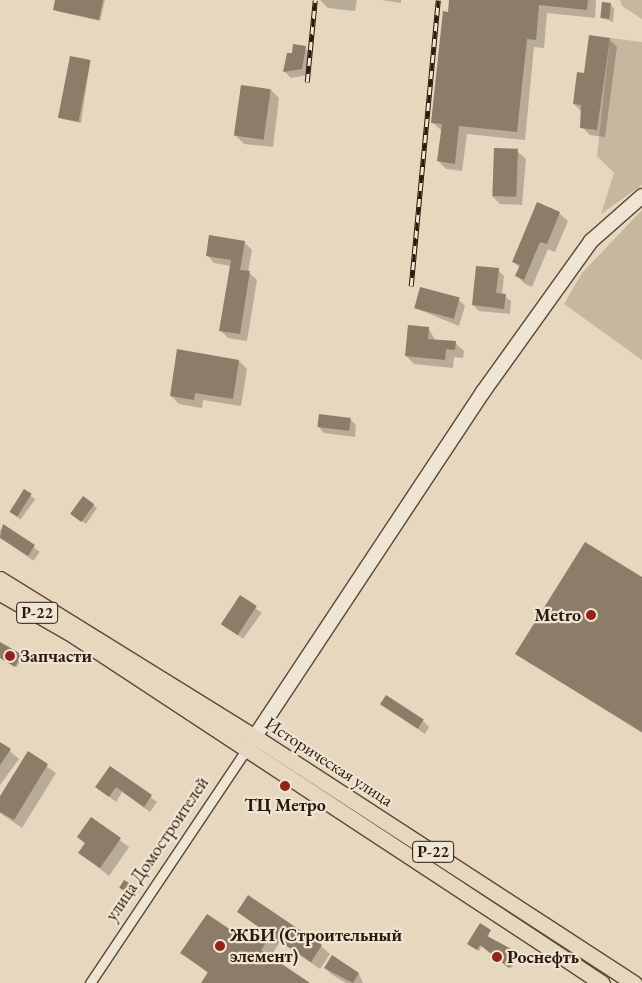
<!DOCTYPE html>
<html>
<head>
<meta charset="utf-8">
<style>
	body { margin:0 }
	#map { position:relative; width:642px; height:983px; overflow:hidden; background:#e7d7be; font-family:"EB Garamond",serif }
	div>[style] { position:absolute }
	.green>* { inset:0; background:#c7b79f }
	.shadow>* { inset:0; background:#0003; transform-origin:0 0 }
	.building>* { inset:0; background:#8d7c67; transform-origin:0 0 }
	.roads { filter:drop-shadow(1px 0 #5a4836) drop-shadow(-1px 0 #5a4836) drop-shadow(0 1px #5a4836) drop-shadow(0 -1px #5a4836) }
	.minor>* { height:9px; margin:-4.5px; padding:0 4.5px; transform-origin:4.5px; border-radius:4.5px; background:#efe5d5 }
	.secondary>* { height:14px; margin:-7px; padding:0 7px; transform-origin:7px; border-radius:7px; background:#efe5d5 }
	.trunk>* { height:15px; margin:-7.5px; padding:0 7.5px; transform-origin:7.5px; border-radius:7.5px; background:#e7d7be }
	.rail>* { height:4.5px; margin-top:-2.25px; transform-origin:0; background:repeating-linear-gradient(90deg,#efe5d5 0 8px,#2b1909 0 16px); box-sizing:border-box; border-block:1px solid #2b1909 }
	.dots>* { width:14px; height:14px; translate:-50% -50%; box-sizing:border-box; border:2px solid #efe5d5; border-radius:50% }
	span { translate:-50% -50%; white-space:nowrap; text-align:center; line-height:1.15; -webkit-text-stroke:4.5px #efe5d5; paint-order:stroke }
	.shield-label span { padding:1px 4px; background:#efe5d5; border:1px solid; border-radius:4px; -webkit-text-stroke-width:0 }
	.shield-label { font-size:16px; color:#2b1909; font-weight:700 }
	.poi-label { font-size:18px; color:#2b1909; font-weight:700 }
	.right { translate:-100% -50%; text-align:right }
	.left { translate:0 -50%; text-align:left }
	.street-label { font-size:18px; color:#2b1909 }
</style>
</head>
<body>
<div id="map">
	<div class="green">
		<div style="clip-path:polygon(620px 0,642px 0,642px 19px,622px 6px)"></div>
		<div style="clip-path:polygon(610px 38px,642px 42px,642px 185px,601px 214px,614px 173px,597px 156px)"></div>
		<div style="clip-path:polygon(642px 210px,642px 360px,564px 304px,582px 273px)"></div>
	</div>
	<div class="shadow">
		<div style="clip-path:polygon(57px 0,105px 0,100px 21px,56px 11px)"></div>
		<div style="clip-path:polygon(320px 0,357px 0,355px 11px,328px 8px)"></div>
		<div style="clip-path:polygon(382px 0,401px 0,401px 3px)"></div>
		<div style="clip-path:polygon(450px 0,596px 0,595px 18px,547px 13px,544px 48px,534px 47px,525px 140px,467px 134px,462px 171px,446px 169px,438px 161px,442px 131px,433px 123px)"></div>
		<div style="clip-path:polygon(610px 4px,614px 8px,613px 22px,602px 18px)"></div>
		<div style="clip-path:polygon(609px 39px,617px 47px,605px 137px,590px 135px,582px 127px,582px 112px,574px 104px,585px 74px)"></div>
		<div style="clip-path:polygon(305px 48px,311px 54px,308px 75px,291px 78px,285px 72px,288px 54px)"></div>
		<div style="clip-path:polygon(90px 62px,81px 123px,62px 119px,60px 117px)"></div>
		<div style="clip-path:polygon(271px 90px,279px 98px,273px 147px,244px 144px,236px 136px)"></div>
		<div style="clip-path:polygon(517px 151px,526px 159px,522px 205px,500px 204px,492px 196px)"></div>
		<div style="clip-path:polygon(559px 213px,568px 221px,555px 252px,548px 249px,532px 287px,525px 284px,517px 276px,520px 268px,514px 262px)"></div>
		<div style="clip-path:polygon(244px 242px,252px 250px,248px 272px,257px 280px,247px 341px,228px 338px,220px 330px,231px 266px,214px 263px,207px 255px)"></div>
		<div style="clip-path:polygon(498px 270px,504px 276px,502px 295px,511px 301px,510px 314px,479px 311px,473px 305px)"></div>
		<div style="clip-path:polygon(459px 300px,465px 306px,459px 326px,415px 308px)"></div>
		<div style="clip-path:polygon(428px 328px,436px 341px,455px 343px,464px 351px,463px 358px,454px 357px,453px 368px,414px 364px,406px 356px)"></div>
		<div style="clip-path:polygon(239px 361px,247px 369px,241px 406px,203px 400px,202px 408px,179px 404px,171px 396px)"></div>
		<div style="clip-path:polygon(350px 419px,356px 425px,355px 437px,324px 433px,318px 426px)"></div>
		<div style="left:24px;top:491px;width:14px;height:25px;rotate:36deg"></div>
		<div style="clip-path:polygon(93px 505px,97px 508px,86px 524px,76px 517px)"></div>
		<div style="left:3px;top:526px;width:45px;height:11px;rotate:35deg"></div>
		<div style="clip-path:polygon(642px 578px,642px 733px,521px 657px)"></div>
		<div style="left:240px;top:597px;width:27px;height:32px;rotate:36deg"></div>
		<div style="clip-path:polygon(0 644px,22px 657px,17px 667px,0 657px)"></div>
		<div style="clip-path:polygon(382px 704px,423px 721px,429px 727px,425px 734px)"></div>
		<div style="clip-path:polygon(0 743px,19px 759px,0 785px)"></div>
		<div style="clip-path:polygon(28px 753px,56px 773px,22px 828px,0 813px,0 798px)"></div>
		<div style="clip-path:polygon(110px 768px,157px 802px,150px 812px,122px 792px,116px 802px,97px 787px)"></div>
		<div style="clip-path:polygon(91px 819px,129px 847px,109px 876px,80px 853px,86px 844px,78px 837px)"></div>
		<div style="clip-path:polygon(238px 911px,321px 946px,330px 954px,320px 969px,280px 942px,270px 957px,308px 983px,202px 983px,209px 974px,182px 953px,249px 943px,259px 928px)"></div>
		<div style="clip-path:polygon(490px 931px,488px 938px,520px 955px,511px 968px,482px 945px,479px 951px,470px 945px)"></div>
		<div style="clip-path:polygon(332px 957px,359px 974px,363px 983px,346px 983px,331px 974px,325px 968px)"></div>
	</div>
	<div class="building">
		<div style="clip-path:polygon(55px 0,103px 0,99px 20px,53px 10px)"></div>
		<div style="clip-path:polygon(449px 0,588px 0,587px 10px,539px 5px,536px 40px,527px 39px,517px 132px,459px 126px,455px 164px,437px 161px,442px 124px,431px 123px,443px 11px,448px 12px)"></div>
		<div style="left:602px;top:2px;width:9px;height:16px;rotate:6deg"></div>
		<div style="clip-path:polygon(589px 35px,610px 38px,597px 130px,580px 128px,581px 105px,573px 104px,577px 72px,584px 73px)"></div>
		<div style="clip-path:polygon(293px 44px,306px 46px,302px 69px,283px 72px,287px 53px,292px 53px)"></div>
		<div style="left:70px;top:56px;width:21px;height:63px;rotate:11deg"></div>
		<div style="left:241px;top:85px;width:30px;height:51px;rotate:8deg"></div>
		<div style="left:494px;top:148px;width:24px;height:48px;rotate:2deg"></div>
		<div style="clip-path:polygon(537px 202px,560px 212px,547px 244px,540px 242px,524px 280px,515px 276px,520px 265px,512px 262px)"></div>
		<div style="clip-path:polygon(209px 235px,245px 241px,240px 270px,250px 271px,240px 334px,219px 331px,231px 260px,206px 256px)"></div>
		<div style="clip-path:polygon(476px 266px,499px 268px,496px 293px,506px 294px,504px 309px,472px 305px)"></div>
		<div style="left:420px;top:287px;width:41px;height:22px;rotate:15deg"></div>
		<div style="clip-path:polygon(408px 325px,429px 327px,428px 339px,456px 341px,455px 350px,446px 349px,445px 360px,405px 356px)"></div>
		<div style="clip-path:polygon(177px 349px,239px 360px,233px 399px,195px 393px,194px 400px,170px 396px)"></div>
		<div style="left:319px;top:414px;width:32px;height:13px;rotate:7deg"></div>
		<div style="left:24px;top:489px;width:9px;height:27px;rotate:32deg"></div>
		<div style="left:83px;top:496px;width:14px;height:22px;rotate:36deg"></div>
		<div style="clip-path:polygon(3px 524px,35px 545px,28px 556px,0 538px)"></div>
		<div style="clip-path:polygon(585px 542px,642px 577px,642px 732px,515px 654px)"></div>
		<div style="left:240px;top:595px;width:20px;height:35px;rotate:33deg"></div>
		<div style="clip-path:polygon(0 642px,21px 654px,15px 667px,0 658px)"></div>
		<div style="left:386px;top:695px;width:45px;height:11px;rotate:33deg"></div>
		<div style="clip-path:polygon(0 742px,11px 749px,0 765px)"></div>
		<div style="clip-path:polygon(28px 751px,48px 764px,14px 820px,0 812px,0 796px)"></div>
		<div style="clip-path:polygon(110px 766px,152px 795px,144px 807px,116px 787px,109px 797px,95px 787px)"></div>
		<div style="clip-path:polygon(91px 817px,121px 838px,100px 868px,78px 853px,85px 843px,77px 837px)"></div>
		<div style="left:124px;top:880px;width:9px;height:9px;rotate:32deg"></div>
		<div style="clip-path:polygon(248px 895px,322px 945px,311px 962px,271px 935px,261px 950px,310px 983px,201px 983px,208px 972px,180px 953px,207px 914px,249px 942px,259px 927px,237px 912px)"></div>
		<div style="clip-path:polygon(480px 923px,491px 930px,487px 936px,519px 953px,509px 968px,480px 945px,477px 950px,467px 944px)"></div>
		<div style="clip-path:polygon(332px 955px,359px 973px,353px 983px,324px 968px)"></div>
	</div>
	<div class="roads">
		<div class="minor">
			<div style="left:90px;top:983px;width:280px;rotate:-56.2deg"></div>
		</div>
		<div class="secondary">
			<div style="left:248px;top:747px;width:426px;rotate:-56.5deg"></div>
			<div style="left:483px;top:392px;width:186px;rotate:-54.4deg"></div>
			<div style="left:591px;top:241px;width:68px;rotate:-41.4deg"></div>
		</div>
		<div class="trunk">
			<div style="left:0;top:579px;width:300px;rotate:31.8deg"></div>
			<div style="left:255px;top:737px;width:452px;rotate:33deg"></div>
			<div style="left:0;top:593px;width:84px;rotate:29.9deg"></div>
			<div style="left:73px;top:635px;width:633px;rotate:33.34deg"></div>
		</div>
	</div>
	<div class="rail">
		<div style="left:307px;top:82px;width:82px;rotate:-84.4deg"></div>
		<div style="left:411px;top:286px;width:287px;rotate:-84.6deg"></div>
	</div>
	<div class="dots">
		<div style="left:591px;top:615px;background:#8f2418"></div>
		<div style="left:10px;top:656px;background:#8f2418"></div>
		<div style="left:285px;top:786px;background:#8f2418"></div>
		<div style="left:220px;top:946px;background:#8f2418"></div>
		<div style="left:497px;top:957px;background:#8f2418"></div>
	</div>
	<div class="shield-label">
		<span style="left:37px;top:613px">Р-22</span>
		<span style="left:433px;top:852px">Р-22</span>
	</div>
	<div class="poi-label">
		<span class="right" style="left:581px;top:615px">Metro</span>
		<span class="left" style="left:20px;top:656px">Запчасти</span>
		<span style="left:285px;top:805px">ТЦ Метро</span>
		<span class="left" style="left:230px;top:946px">ЖБИ (Строительный<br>элемент)</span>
		<span class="left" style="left:507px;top:957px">Роснефть</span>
	</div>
	<div class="street-label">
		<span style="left:329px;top:762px;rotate:33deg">Историческая улица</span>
		<span style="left:157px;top:849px;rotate:-56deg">улица Домостроителей</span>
	</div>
</div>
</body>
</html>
